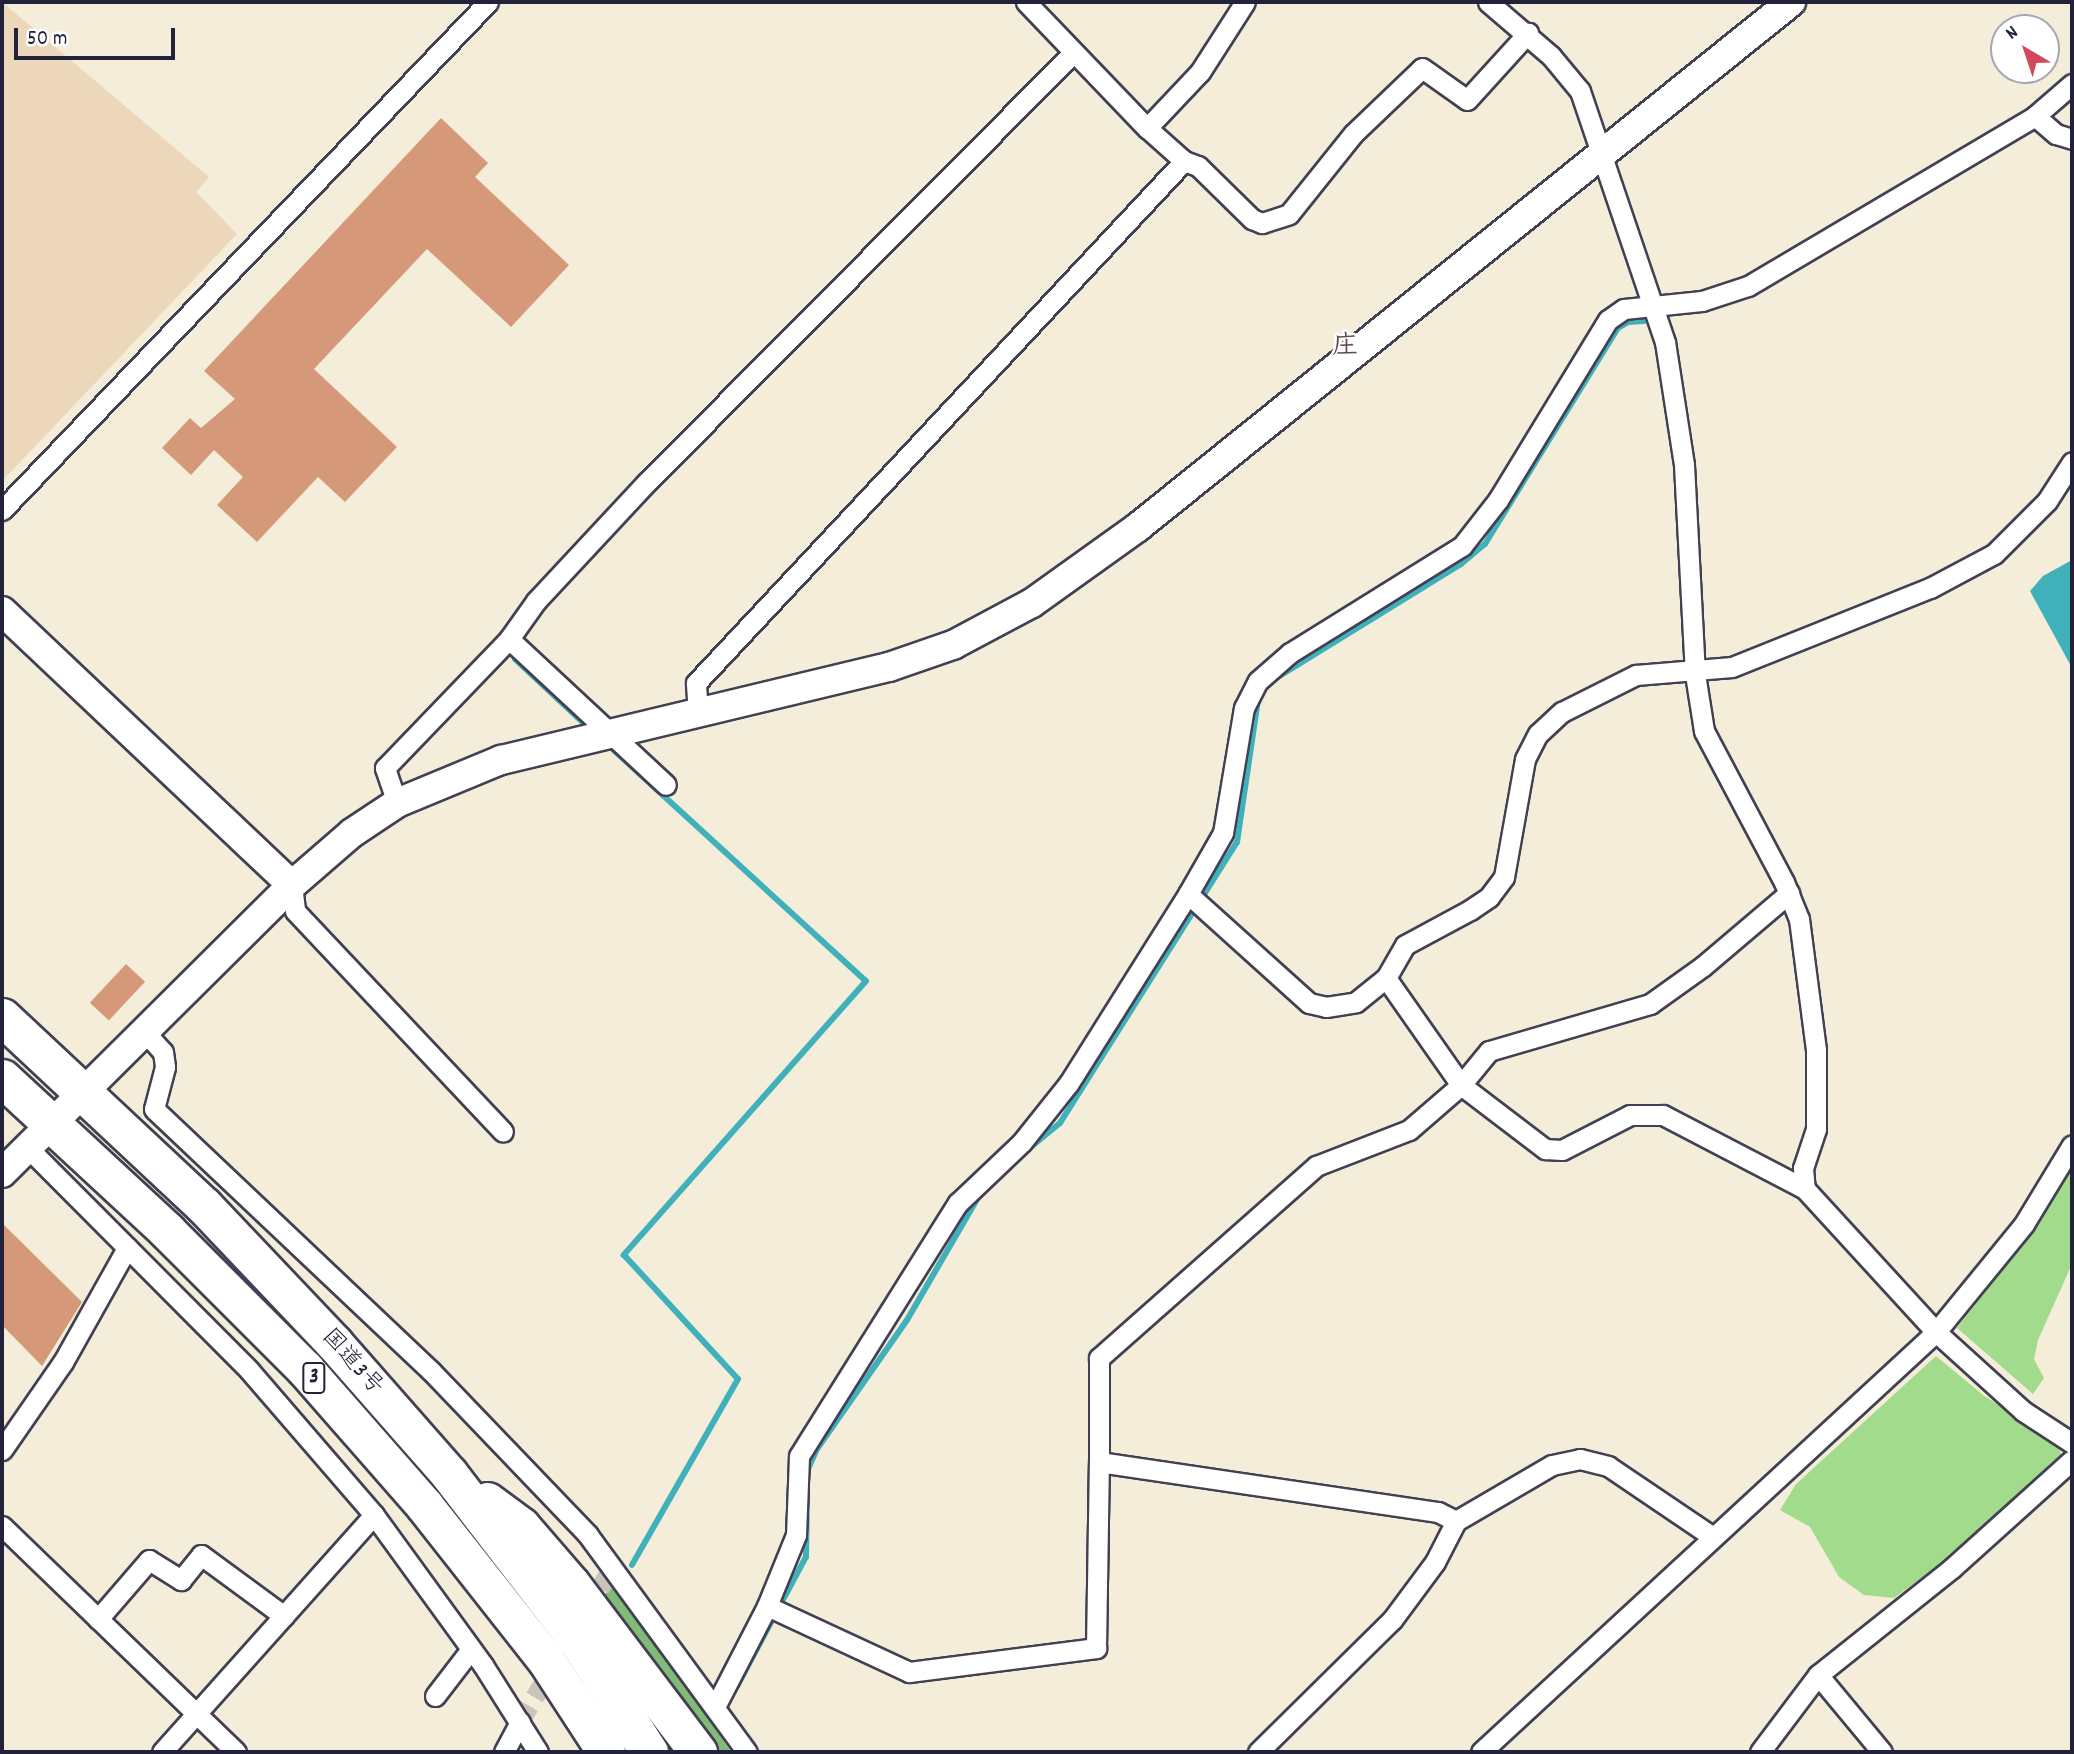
<!DOCTYPE html>
<html>
<head>
<meta charset="utf-8">
<style>
	body { margin:0 }
	#map { position:relative; width:2074px; height:1754px; overflow:hidden; background:#f4edda; font-family:Dekko,"Klee One",sans-serif }
	div>[style] { position:absolute }
	.built>* { inset:0; background:#ecd7ba }
	.green>* { inset:0; background:#a3db8c }
	.forest>* { inset:0; background:#82bb78 }
	.water>* { inset:0; background:#40b1ba }
	.stream>* { height:6px; margin:-3px; padding:0 3px; transform-origin:3px; border-radius:3px; background:#40b1ba }
	.building>* { inset:0; background:#d5997a; transform-origin:0 0 }
	.street-tunnel>* { height:19px; margin-top:-9.5px; transform-origin:0; background:repeating-linear-gradient(90deg,#cac4ba 0 19px,transparent 0 29px) }
	.roads { filter:drop-shadow(2px 0 #424053) drop-shadow(-2px 0 #424053) drop-shadow(0 2px #424053) drop-shadow(0 -2px #424053) }
	.street>* { height:19px; margin:-9.5px; padding:0 9.5px; transform-origin:9.5px; border-radius:9.5px; background:#fff }
	.secondary>* { height:28px; margin:-14px; padding:0 14px; transform-origin:14px; border-radius:14px; background:#fff }
	.highway>* { height:37px; margin:-18.5px; padding:0 18.5px; transform-origin:18.5px; border-radius:18.5px; background:#fff }
	span { translate:-50% -50%; white-space:nowrap; text-align:center; line-height:1.15; -webkit-text-stroke:5px #fff; paint-order:stroke }
	.shield-label span { padding:2px 5px; background:#fff; border:2px solid; border-radius:5px; -webkit-text-stroke-width:0 }
	.shield-label { font-size:21px; color:#22223b; font-weight:700 }
	.street-label { font-size:23px; color:#22223b }
	.quarter-label { font-size:26px; color:#614c51; font-weight:700 }
	.frame { position:absolute; inset:0; border:4px solid #22223b; pointer-events:none }
	.north { position:absolute; left:1990px; top:14px; width:70px; height:70px; box-sizing:border-box; background:#fff; border:2px solid #a7a7b1; border-radius:50%; rotate:321deg; font-size:19px; font-weight:700; line-height:28px; text-align:center; color:#22223b }
	.north::after { content:''; display:block; margin:auto; width:24px; height:32px; background:#d1495b; clip-path:polygon(50% 0,100% 100%,50% 72%,0 100%) }
	.scale { position:absolute; left:14px; top:28px; width:161px; height:32px; box-sizing:border-box; border:4px solid #22223b; border-top:0; padding-left:9px; font-size:21px; line-height:24px; white-space:nowrap; color:#22223b; -webkit-text-stroke:5px #fff; paint-order:stroke }
</style>
</head>
<body>
<div id="map">
	<div class="built">
		<div style="clip-path:polygon(2px 2px,209px 177px,196px 192px,237px 234px,2px 481px)"></div>
	</div>
	<div class="green">
		<div style="clip-path:polygon(2072px 1166px,2072px 1264px,2038px 1340px,2034px 1359px,2044px 1378px,2033px 1394px,1957px 1328px,2023px 1244px)"></div>
		<div style="clip-path:polygon(1936px 1356px,1983px 1395px,2058px 1444px,2062px 1457px,1983px 1532px,1894px 1598px,1864px 1595px,1839px 1577px,1810px 1527px,1780px 1510px,1796px 1484px)"></div>
	</div>
	<div class="forest">
		<div style="clip-path:polygon(609px 1587px,627px 1597px,731px 1752px,711px 1752px,602px 1600px)"></div>
	</div>
	<div class="water">
		<div style="clip-path:polygon(2072px 560px,2072px 668px,2030px 591px,2043px 576px)"></div>
	</div>
	<div class="stream">
		<div style="left:515px;top:659px;width:103px;rotate:43deg"></div>
		<div style="left:1273px;top:680px;width:221px;rotate:-31.7deg"></div>
		<div style="left:1461px;top:564px;width:31px;rotate:-40deg"></div>
		<div style="left:1485px;top:544px;width:254px;rotate:-58.4deg"></div>
		<div style="left:1618px;top:328px;width:12px;rotate:-31deg"></div>
		<div style="left:1628px;top:322px;width:16px;rotate:-4deg"></div>
		<div style="left:606px;top:743px;width:352px;rotate:42.5deg"></div>
		<div style="left:866px;top:981px;width:366px;rotate:131.5deg"></div>
		<div style="left:624px;top:1255px;width:168px;rotate:47.4deg"></div>
		<div style="left:738px;top:1379px;width:214px;rotate:119.7deg"></div>
		<div style="left:1026px;top:1151px;width:44px;rotate:-39.5deg"></div>
		<div style="left:1060px;top:1123px;width:332px;rotate:-57.8deg"></div>
		<div style="left:1237px;top:842px;width:145px;rotate:-81.6deg"></div>
		<div style="left:808px;top:1469px;width:22px;rotate:-66deg"></div>
		<div style="left:817px;top:1449px;width:157px;rotate:-55.1deg"></div>
		<div style="left:907px;top:1320px;width:146px;rotate:-59.9deg"></div>
		<div style="left:737px;top:1686px;width:146px;rotate:-61.9deg"></div>
		<div style="left:806px;top:1557px;width:63px;rotate:-89.1deg"></div>
	</div>
	<div class="building">
		<div style="clip-path:polygon(441px 118px,488px 163px,475px 177px,569px 265px,511px 327px,427px 249px,314px 369px,397px 447px,345px 502px,318px 477px,257px 542px,217px 505px,243px 477px,214px 450px,191px 475px,162px 448px,190px 418px,201px 428px,235px 399px,204px 371px)"></div>
		<div style="left:126px;top:964px;width:26px;height:53px;rotate:43deg"></div>
		<div style="clip-path:polygon(2px 1223px,82px 1302px,42px 1366px,2px 1325px)"></div>
	</div>
	<div class="street-tunnel">
		<div style="left:585px;top:1613px;width:52px;rotate:-59deg"></div>
		<div style="left:520px;top:1722px;width:65px;rotate:-59.5deg"></div>
	</div>
	<div class="roads">
		<div class="street">
			<div style="left:1026px;top:2px;width:175px;rotate:46.2deg"></div>
			<div style="left:1147px;top:128px;width:50px;rotate:41.7deg"></div>
			<div style="left:1184px;top:161px;width:15px;rotate:20deg"></div>
			<div style="left:1198px;top:166px;width:76px;rotate:44.5deg"></div>
			<div style="left:1252px;top:219px;width:11px;rotate:22deg"></div>
			<div style="left:1262px;top:223px;width:28px;rotate:-18deg"></div>
			<div style="left:1289px;top:214px;width:102px;rotate:-51.3deg"></div>
			<div style="left:1353px;top:134px;width:95px;rotate:-43.7deg"></div>
			<div style="left:1422px;top:68px;width:55px;rotate:35.4deg"></div>
			<div style="left:1467px;top:100px;width:91px;rotate:-47.7deg"></div>
			<div style="left:1488px;top:2px;width:83px;rotate:40.6deg"></div>
			<div style="left:1551px;top:56px;width:45px;rotate:50.4deg"></div>
			<div style="left:1580px;top:91px;width:265px;rotate:71.3deg"></div>
			<div style="left:1665px;top:342px;width:124px;rotate:81.2deg"></div>
			<div style="left:1684px;top:465px;width:209px;rotate:87deg"></div>
			<div style="left:1695px;top:674px;width:58px;rotate:81deg"></div>
			<div style="left:1704px;top:731px;width:171px;rotate:62.1deg"></div>
			<div style="left:1784px;top:882px;width:40px;rotate:68deg"></div>
			<div style="left:1799px;top:919px;width:132px;rotate:82.6deg"></div>
			<div style="left:1816px;top:1050px;width:79px;rotate:90deg"></div>
			<div style="left:1816px;top:1129px;width:41px;rotate:108.4deg"></div>
			<div style="left:1803px;top:1168px;width:21px;rotate:85deg"></div>
			<div style="left:2035px;top:116px;width:28px;rotate:41deg"></div>
			<div style="left:2056px;top:134px;width:17px;rotate:17deg"></div>
			<div style="left:1147px;top:128px;width:77px;rotate:-46.6deg"></div>
			<div style="left:1200px;top:72px;width:83px;rotate:-57.3deg"></div>
			<div style="left:2px;top:510px;width:703px;rotate:-46.27deg"></div>
			<div style="left:509px;top:639px;width:214px;rotate:42.9deg"></div>
			<div style="left:698px;top:713px;width:30px;rotate:-94deg"></div>
			<div style="left:696px;top:683px;width:715px;rotate:-46.93deg"></div>
			<div style="left:397px;top:803px;width:37px;rotate:-109deg"></div>
			<div style="left:385px;top:768px;width:179px;rotate:-46.1deg"></div>
			<div style="left:509px;top:639px;width:47px;rotate:-54.6deg"></div>
			<div style="left:536px;top:601px;width:163px;rotate:-47deg"></div>
			<div style="left:647px;top:482px;width:605px;rotate:-45.2deg"></div>
			<div style="left:292px;top:885px;width:26px;rotate:83deg"></div>
			<div style="left:295px;top:911px;width:303px;rotate:46.7deg"></div>
			<div style="left:1188px;top:894px;width:163px;rotate:42deg"></div>
			<div style="left:1309px;top:1003px;width:17px;rotate:13deg"></div>
			<div style="left:1326px;top:1007px;width:30px;rotate:-9deg"></div>
			<div style="left:1356px;top:1002px;width:38px;rotate:-39deg"></div>
			<div style="left:1386px;top:978px;width:131px;rotate:55deg"></div>
			<div style="left:1461px;top:1085px;width:106px;rotate:37.3deg"></div>
			<div style="left:1545px;top:1149px;width:17px;rotate:3deg"></div>
			<div style="left:1562px;top:1150px;width:76px;rotate:-27.2deg"></div>
			<div style="left:1630px;top:1115px;width:33px"></div>
			<div style="left:1663px;top:1115px;width:160px;rotate:27.5deg"></div>
			<div style="left:1805px;top:1189px;width:194px;rotate:47.5deg"></div>
			<div style="left:1936px;top:1332px;width:118px;rotate:42.2deg"></div>
			<div style="left:2023px;top:1411px;width:59px;rotate:33.1deg"></div>
			<div style="left:1386px;top:978px;width:38px;rotate:-60deg"></div>
			<div style="left:1405px;top:945px;width:74px;rotate:-28.3deg"></div>
			<div style="left:1470px;top:910px;width:23px;rotate:-34deg"></div>
			<div style="left:1489px;top:897px;width:25px;rotate:-53deg"></div>
			<div style="left:1504px;top:877px;width:120px;rotate:-79.9deg"></div>
			<div style="left:1525px;top:759px;width:28px;rotate:-63deg"></div>
			<div style="left:1538px;top:734px;width:33px;rotate:-43deg"></div>
			<div style="left:1562px;top:712px;width:83px;rotate:-26.6deg"></div>
			<div style="left:1636px;top:675px;width:96px;rotate:-4.8deg"></div>
			<div style="left:1732px;top:667px;width:213px;rotate:-21.8deg"></div>
			<div style="left:1930px;top:588px;width:72px;rotate:-28deg"></div>
			<div style="left:1994px;top:554px;width:75px;rotate:-45deg"></div>
			<div style="left:2047px;top:501px;width:46px;rotate:-57.3deg"></div>
			<div style="left:144px;top:1031px;width:28px;rotate:48deg"></div>
			<div style="left:163px;top:1052px;width:15px;rotate:82deg"></div>
			<div style="left:165px;top:1067px;width:43px;rotate:104.7deg"></div>
			<div style="left:154px;top:1109px;width:381px;rotate:43.4deg"></div>
			<div style="left:431px;top:1371px;width:227px;rotate:46.2deg"></div>
			<div style="left:588px;top:1535px;width:269px;rotate:53.8deg"></div>
			<div style="left:28px;top:1148px;width:313px;rotate:45.1deg"></div>
			<div style="left:249px;top:1370px;width:191px;rotate:49.2deg"></div>
			<div style="left:374px;top:1515px;width:185px;rotate:54deg"></div>
			<div style="left:483px;top:1665px;width:103px;rotate:57.7deg"></div>
			<div style="left:2px;top:1450px;width:107px;rotate:-55.3deg"></div>
			<div style="left:63px;top:1362px;width:131px;rotate:-60.7deg"></div>
			<div style="left:1099px;top:1462px;width:104px;rotate:-90deg"></div>
			<div style="left:1099px;top:1358px;width:290px;rotate:-41.5deg"></div>
			<div style="left:1316px;top:1166px;width:100px;rotate:-21.2deg"></div>
			<div style="left:1409px;top:1130px;width:69px;rotate:-40.9deg"></div>
			<div style="left:1461px;top:1085px;width:44px;rotate:-50.5deg"></div>
			<div style="left:1489px;top:1051px;width:168px;rotate:-16.3deg"></div>
			<div style="left:1650px;top:1004px;width:65px;rotate:-35.6deg"></div>
			<div style="left:1703px;top:966px;width:113px;rotate:-40.3deg"></div>
			<div style="left:2px;top:1526px;width:325px;rotate:44deg"></div>
			<div style="left:767px;top:1606px;width:157px;rotate:24.9deg"></div>
			<div style="left:909px;top:1672px;width:189px;rotate:-7.3deg"></div>
			<div style="left:1096px;top:1648px;width:186px;rotate:-89.1deg"></div>
			<div style="left:1099px;top:1462px;width:343px;rotate:8.4deg"></div>
			<div style="left:1438px;top:1512px;width:20px;rotate:27deg"></div>
			<div style="left:1456px;top:1521px;width:111px;rotate:-30.3deg"></div>
			<div style="left:1552px;top:1465px;width:29px;rotate:-12deg"></div>
			<div style="left:1580px;top:1459px;width:29px;rotate:14deg"></div>
			<div style="left:1608px;top:1466px;width:127px;rotate:34.1deg"></div>
			<div style="left:98px;top:1619px;width:78px;rotate:-49.2deg"></div>
			<div style="left:149px;top:1560px;width:38px;rotate:32deg"></div>
			<div style="left:181px;top:1580px;width:32px;rotate:-51deg"></div>
			<div style="left:201px;top:1555px;width:103px;rotate:36.3deg"></div>
			<div style="left:1818px;top:1675px;width:100px;rotate:50.3deg"></div>
			<div style="left:435px;top:1696px;width:59px;rotate:-52.5deg"></div>
			<div style="left:716px;top:1705px;width:111px;rotate:-62.7deg"></div>
			<div style="left:767px;top:1606px;width:77px;rotate:-67.8deg"></div>
			<div style="left:796px;top:1535px;width:79px;rotate:-87.8deg"></div>
			<div style="left:799px;top:1456px;width:299px;rotate:-57.9deg"></div>
			<div style="left:958px;top:1203px;width:88px;rotate:-43.6deg"></div>
			<div style="left:1022px;top:1142px;width:75px;rotate:-51.5deg"></div>
			<div style="left:1069px;top:1083px;width:223px;rotate:-57.8deg"></div>
			<div style="left:1188px;top:894px;width:70px;rotate:-60.2deg"></div>
			<div style="left:1223px;top:833px;width:127px;rotate:-80.5deg"></div>
			<div style="left:1244px;top:708px;width:30px;rotate:-63deg"></div>
			<div style="left:1258px;top:681px;width:43px;rotate:-41.2deg"></div>
			<div style="left:1290px;top:653px;width:203px;rotate:-31.9deg"></div>
			<div style="left:1462px;top:546px;width:58px;rotate:-52deg"></div>
			<div style="left:1498px;top:500px;width:211px;rotate:-58.6deg"></div>
			<div style="left:1608px;top:320px;width:19px;rotate:-35deg"></div>
			<div style="left:1624px;top:309px;width:78px;rotate:-5.9deg"></div>
			<div style="left:1702px;top:301px;width:48px;rotate:-18.1deg"></div>
			<div style="left:1748px;top:286px;width:334px;rotate:-30.6deg"></div>
			<div style="left:2035px;top:116px;width:49px;rotate:-40.9deg"></div>
			<div style="left:162px;top:1752px;width:318px;rotate:-48.2deg"></div>
			<div style="left:504px;top:1752px;width:34px;rotate:-62deg"></div>
			<div style="left:1258px;top:1752px;width:188px;rotate:-44.6deg"></div>
			<div style="left:1392px;top:1620px;width:72px;rotate:-53.4deg"></div>
			<div style="left:1435px;top:1562px;width:46px;rotate:-62.9deg"></div>
			<div style="left:1481px;top:1752px;width:619px;rotate:-42.71deg"></div>
			<div style="left:1936px;top:1332px;width:139px;rotate:-50.8deg"></div>
			<div style="left:2024px;top:1224px;width:92px;rotate:-58.7deg"></div>
			<div style="left:1760px;top:1752px;width:96px;rotate:-53deg"></div>
			<div style="left:1818px;top:1675px;width:171px;rotate:-38.6deg"></div>
			<div style="left:1952px;top:1568px;width:161px;rotate:-42deg"></div>
		</div>
		<div class="secondary">
			<div style="left:2px;top:611px;width:399px;rotate:43.4deg"></div>
			<div style="left:2px;top:1173px;width:409px;rotate:-44.8deg"></div>
			<div style="left:292px;top:885px;width:79px;rotate:-40.9deg"></div>
			<div style="left:352px;top:833px;width:54px;rotate:-33.7deg"></div>
			<div style="left:397px;top:803px;width:113px;rotate:-22.5deg"></div>
			<div style="left:501px;top:760px;width:399px;rotate:-13.5deg"></div>
			<div style="left:889px;top:667px;width:68px;rotate:-19deg"></div>
			<div style="left:953px;top:645px;width:89px;rotate:-28deg"></div>
			<div style="left:1032px;top:603px;width:130px;rotate:-35.6deg"></div>
			<div style="left:1138px;top:527px;width:838px;rotate:-38.8deg"></div>
		</div>
		<div class="highway">
			<div style="left:2px;top:1017px;width:277px;rotate:43.1deg"></div>
			<div style="left:204px;top:1206px;width:189px;rotate:46.5deg"></div>
			<div style="left:334px;top:1343px;width:174px;rotate:48.7deg"></div>
			<div style="left:449px;top:1474px;width:213px;rotate:52.4deg"></div>
			<div style="left:579px;top:1643px;width:130px;rotate:57.3deg"></div>
			<div style="left:2px;top:1078px;width:225px;rotate:42.8deg"></div>
			<div style="left:167px;top:1231px;width:195px;rotate:45deg"></div>
			<div style="left:305px;top:1369px;width:181px;rotate:48.8deg"></div>
			<div style="left:424px;top:1505px;width:197px;rotate:51.8deg"></div>
			<div style="left:546px;top:1660px;width:110px;rotate:56.9deg"></div>
			<div style="left:487px;top:1501px;width:42px;rotate:36.3deg"></div>
			<div style="left:521px;top:1526px;width:77px;rotate:49.2deg"></div>
			<div style="left:571px;top:1584px;width:211px;rotate:52.9deg"></div>
		</div>
	</div>
	<div class="shield-label">
		<span style="left:314px;top:1378px">3</span>
	</div>
	<div class="street-label">
		<span style="left:351px;top:1363px;rotate:48deg">国道3号</span>
	</div>
	<div class="quarter-label">
		<span style="left:1345px;top:348px">庄</span>
	</div>
	<div class="frame"></div>
	<div class="north">N</div>
	<div class="scale">50 m</div>
</div>
</body>
</html>
